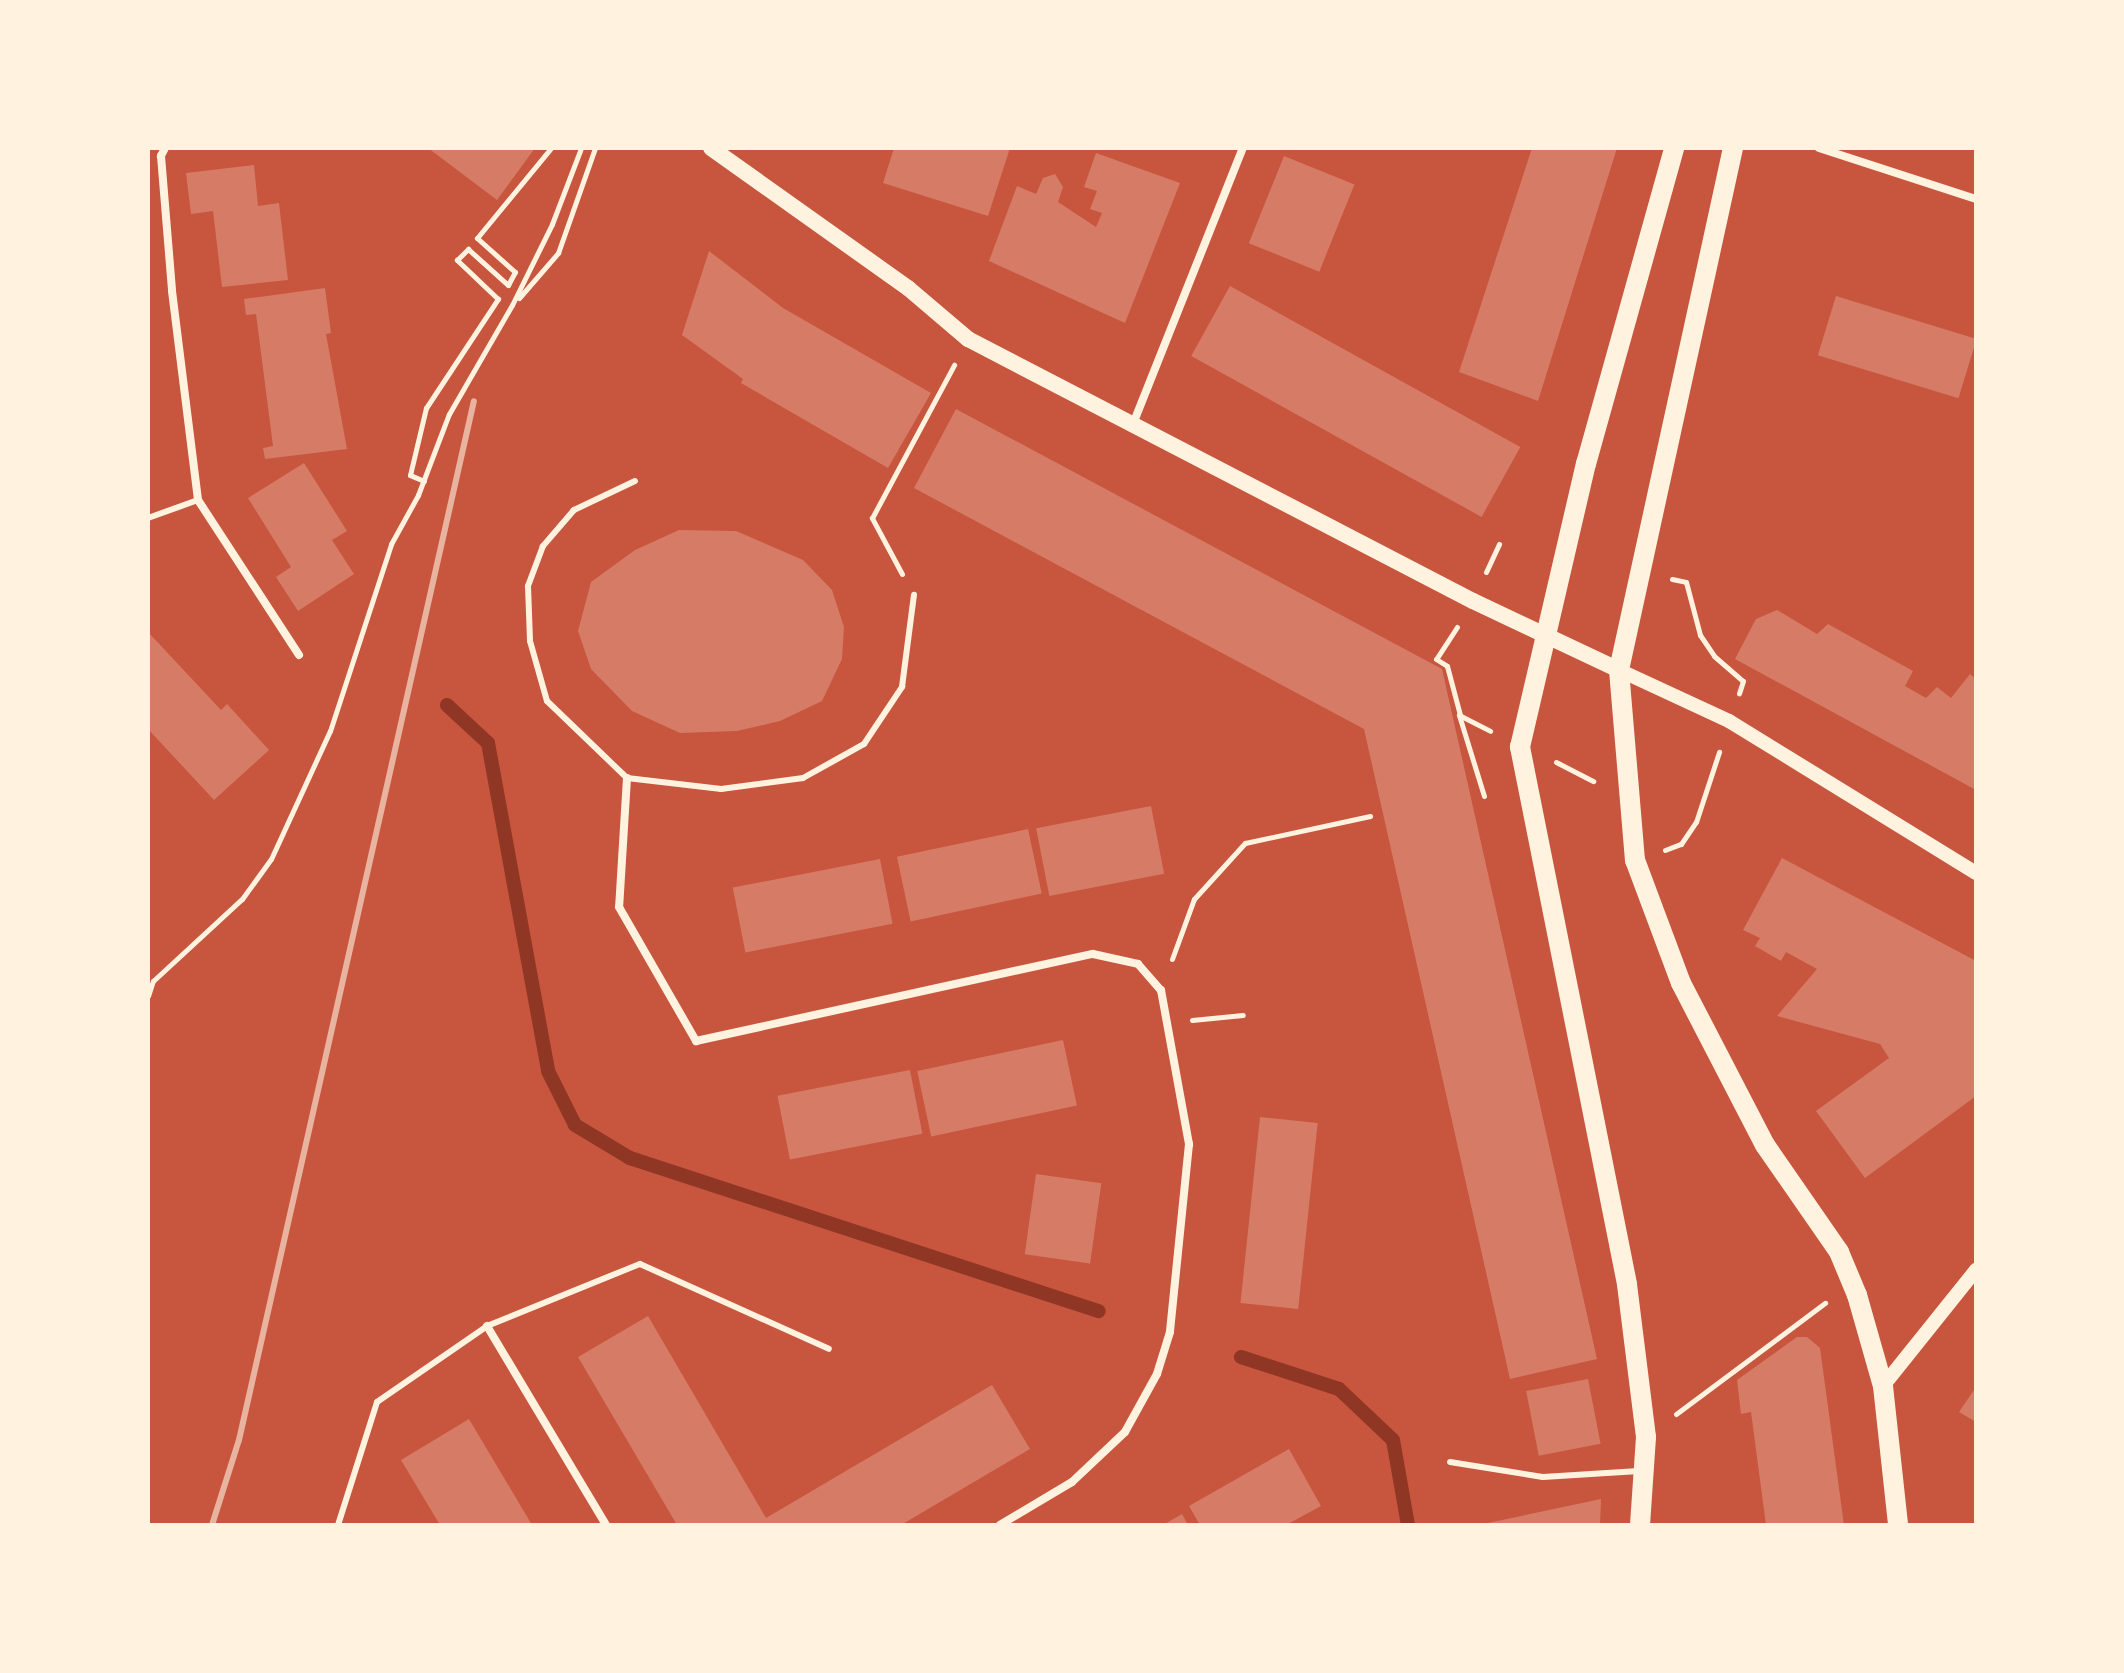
<!DOCTYPE html>
<html>
<head>
<meta charset="utf-8">
<style>
	body { margin:0 }
	#map { position:relative; width:2124px; height:1673px; overflow:hidden; background:#c8553d; font-family:Mulish,sans-serif }
	div>[style] { position:absolute }
	.stream>* { height:14px; margin:-7px; padding:0 7px; transform-origin:7px; border-radius:7px; background:#8f3625 }
	.building>* { inset:0; background:#d67c66; transform-origin:0 0 }
	.path>* { height:5px; margin:-2.5px; padding:0 2.5px; transform-origin:2.5px; border-radius:2.5px; background:#fff3e0 }
	.service>* { height:6px; margin:-3px; padding:0 3px; transform-origin:3px; border-radius:3px; background:#fff3e0 }
	.minor>* { height:8px; margin:-4px; padding:0 4px; transform-origin:4px; border-radius:4px; background:#fff3e0 }
	.tertiary>* { height:14px; margin:-7px; padding:0 7px; transform-origin:7px; border-radius:7px; background:#fff3e0 }
	.secondary>* { height:16px; margin:-8px; padding:0 8px; transform-origin:8px; border-radius:8px; background:#fff3e0 }
	.primary>* { height:20px; margin:-10px; padding:0 10px; transform-origin:10px; border-radius:10px; background:#fff3e0 }
	.rail>* { height:6px; margin:-3px; padding:0 3px; transform-origin:3px; border-radius:3px; background:#e9b49f }
	span { translate:-50% -50%; white-space:nowrap; text-align:center; line-height:1.15; -webkit-text-stroke:7px #fff3e0; paint-order:stroke }
	.frame { position:absolute; inset:0; border:150px solid #fff3e0; pointer-events:none }
</style>
</head>
<body>
<div id="map">
	<div class="stream">
		<div style="left:447px;top:705px;width:56px;rotate:42.8deg"></div>
		<div style="left:488px;top:743px;width:333px;rotate:79.6deg"></div>
		<div style="left:548px;top:1071px;width:60px;rotate:63.4deg"></div>
		<div style="left:575px;top:1125px;width:64px;rotate:31deg"></div>
		<div style="left:630px;top:1158px;width:493px;rotate:18.1deg"></div>
		<div style="left:1241px;top:1357px;width:103px;rotate:18.1deg"></div>
		<div style="left:1339px;top:1389px;width:74px;rotate:43.4deg"></div>
		<div style="left:1393px;top:1440px;width:86px;rotate:80deg"></div>
	</div>
	<div class="building">
		<div style="clip-path:polygon(428px 148px,535px 148px,497px 200px)"></div>
		<div style="clip-path:polygon(894px 148px,1010px 148px,988px 216px,883px 183px)"></div>
		<div style="clip-path:polygon(1532px 148px,1617px 148px,1538px 401px,1459px 372px)"></div>
		<div style="clip-path:polygon(1096px 153px,1180px 183px,1125px 323px,989px 261px,1017px 186px,1036px 194px,1043px 178px,1055px 174px,1063px 187px,1058px 202px,1096px 227px,1102px 213px,1090px 209px,1097px 191px,1084px 187px)"></div>
		<div style="left:1284px;top:156px;width:76px;height:94px;rotate:22deg"></div>
		<div style="clip-path:polygon(254px 165px,258px 206px,279px 203px,288px 280px,222px 287px,213px 211px,191px 214px,186px 173px)"></div>
		<div style="clip-path:polygon(709px 251px,783px 308px,931px 393px,888px 468px,741px 383px,743px 379px,682px 335px)"></div>
		<div style="left:1230px;top:286px;width:332px;height:80px;rotate:29deg"></div>
		<div style="clip-path:polygon(325px 288px,331px 333px,326px 334px,347px 449px,265px 459px,263px 448px,273px 446px,256px 314px,246px 315px,244px 299px)"></div>
		<div style="left:1836px;top:296px;width:147px;height:62px;rotate:17deg"></div>
		<div style="clip-path:polygon(956px 409px,1442px 669px,1597px 1359px,1510px 1379px,1364px 729px,914px 488px)"></div>
		<div style="clip-path:polygon(304px 463px,347px 531px,332px 540px,354px 574px,298px 611px,276px 577px,291px 567px,248px 498px)"></div>
		<div style="clip-path:polygon(679px 530px,736px 531px,803px 560px,832px 590px,844px 627px,842px 659px,822px 701px,780px 721px,737px 731px,680px 733px,632px 711px,591px 669px,578px 631px,591px 582px,635px 550px)"></div>
		<div style="clip-path:polygon(1777px 610px,1817px 634px,1828px 624px,1913px 671px,1905px 686px,1926px 698px,1937px 687px,1951px 698px,1970px 674px,1976px 679px,1976px 790px,1735px 659px,1756px 619px)"></div>
		<div style="clip-path:polygon(148px 632px,221px 710px,227px 704px,269px 750px,214px 800px,148px 729px)"></div>
		<div style="left:1151px;top:806px;width:69px;height:117px;rotate:79deg"></div>
		<div style="left:1028px;top:829px;width:66px;height:134px;rotate:78deg"></div>
		<div style="clip-path:polygon(1782px 858px,1976px 961px,1976px 1096px,1865px 1178px,1816px 1111px,1889px 1058px,1880px 1044px,1777px 1016px,1817px 969px,1786px 952px,1781px 961px,1755px 946px,1760px 938px,1743px 930px)"></div>
		<div style="left:880px;top:859px;width:66px;height:150px;rotate:79deg"></div>
		<div style="left:1063px;top:1040px;width:67px;height:149px;rotate:78deg"></div>
		<div style="left:910px;top:1070px;width:65px;height:135px;rotate:79deg"></div>
		<div style="left:1260px;top:1117px;width:58px;height:187px;rotate:6deg"></div>
		<div style="left:1036px;top:1174px;width:66px;height:81px;rotate:8deg"></div>
		<div style="clip-path:polygon(648px 1316px,766px 1518px,992px 1385px,1030px 1449px,901px 1525px,677px 1525px,578px 1357px)"></div>
		<div style="clip-path:polygon(1797px 1337px,1807px 1337px,1820px 1348px,1844px 1525px,1766px 1525px,1751px 1412px,1741px 1414px,1737px 1380px)"></div>
		<div style="left:1588px;top:1379px;width:66px;height:63px;rotate:79deg"></div>
		<div style="clip-path:polygon(1976px 1387px,1976px 1422px,1959px 1412px)"></div>
		<div style="clip-path:polygon(469px 1419px,532px 1525px,440px 1525px,401px 1460px)"></div>
		<div style="clip-path:polygon(1289px 1449px,1321px 1506px,1286px 1525px,1200px 1525px,1189px 1506px)"></div>
		<div style="clip-path:polygon(1601px 1499px,1600px 1525px,1483px 1525px,1483px 1524px)"></div>
		<div style="clip-path:polygon(1182px 1514px,1188px 1525px,1163px 1525px)"></div>
	</div>
	<div class="path">
		<div style="left:519px;top:298px;width:60px;rotate:-49.1deg"></div>
		<div style="left:558px;top:253px;width:111px;rotate:-70.6deg"></div>
		<div style="left:424px;top:481px;width:15px;rotate:-157deg"></div>
		<div style="left:410px;top:475px;width:69px;rotate:-76.6deg"></div>
		<div style="left:426px;top:408px;width:131px;rotate:-56.6deg"></div>
		<div style="left:498px;top:299px;width:57px;rotate:-136.4deg"></div>
		<div style="left:457px;top:260px;width:16px;rotate:-45deg"></div>
		<div style="left:468px;top:249px;width:54px;rotate:42deg"></div>
		<div style="left:508px;top:285px;width:15px;rotate:-62deg"></div>
		<div style="left:515px;top:272px;width:51px;rotate:-138.2deg"></div>
		<div style="left:477px;top:238px;width:117px;rotate:-50.6deg"></div>
		<div style="left:1486px;top:572px;width:31px;rotate:-65deg"></div>
		<div style="left:902px;top:574px;width:64px;rotate:-118.2deg"></div>
		<div style="left:872px;top:518px;width:174px;rotate:-61.8deg"></div>
		<div style="left:1672px;top:579px;width:14px;rotate:12deg"></div>
		<div style="left:1686px;top:582px;width:55px;rotate:75.2deg"></div>
		<div style="left:1700px;top:635px;width:25px;rotate:56deg"></div>
		<div style="left:1714px;top:656px;width:38px;rotate:41deg"></div>
		<div style="left:1743px;top:681px;width:13px;rotate:108deg"></div>
		<div style="left:1457px;top:627px;width:38px;rotate:123deg"></div>
		<div style="left:1436px;top:659px;width:13px;rotate:32deg"></div>
		<div style="left:1447px;top:666px;width:51px;rotate:75.1deg"></div>
		<div style="left:1556px;top:762px;width:42px;rotate:27.2deg"></div>
		<div style="left:1484px;top:796px;width:85px;rotate:-107.2deg"></div>
		<div style="left:1459px;top:715px;width:35px;rotate:27deg"></div>
		<div style="left:1665px;top:850px;width:17px;rotate:-21deg"></div>
		<div style="left:1681px;top:844px;width:27px;rotate:-56deg"></div>
		<div style="left:1696px;top:822px;width:74px;rotate:-71.8deg"></div>
		<div style="left:1172px;top:959px;width:64px;rotate:-69.9deg"></div>
		<div style="left:1194px;top:899px;width:76px;rotate:-47.7deg"></div>
		<div style="left:1245px;top:843px;width:128px;rotate:-12.2deg"></div>
		<div style="left:148px;top:996px;width:16px;rotate:-72deg"></div>
		<div style="left:153px;top:981px;width:121px;rotate:-42.7deg"></div>
		<div style="left:242px;top:899px;width:49px;rotate:-54.1deg"></div>
		<div style="left:271px;top:859px;width:141px;rotate:-65.3deg"></div>
		<div style="left:330px;top:731px;width:197px;rotate:-71.9deg"></div>
		<div style="left:391px;top:544px;width:56px;rotate:-61.1deg"></div>
		<div style="left:418px;top:495px;width:87px;rotate:-69.1deg"></div>
		<div style="left:449px;top:414px;width:126px;rotate:-60deg"></div>
		<div style="left:512px;top:305px;width:90px;rotate:-63.7deg"></div>
		<div style="left:552px;top:224px;width:81px;rotate:-69.1deg"></div>
		<div style="left:1192px;top:1020px;width:51px;rotate:-5.6deg"></div>
		<div style="left:1676px;top:1414px;width:186px;rotate:-36.7deg"></div>
	</div>
	<div class="service">
		<div style="left:635px;top:481px;width:68px;rotate:154.6deg"></div>
		<div style="left:574px;top:510px;width:48px;rotate:130.7deg"></div>
		<div style="left:543px;top:546px;width:43px;rotate:110.6deg"></div>
		<div style="left:528px;top:586px;width:55px;rotate:87.9deg"></div>
		<div style="left:530px;top:641px;width:62px;rotate:74.2deg"></div>
		<div style="left:547px;top:701px;width:111px;rotate:43.9deg"></div>
		<div style="left:627px;top:778px;width:95px;rotate:6.7deg"></div>
		<div style="left:721px;top:789px;width:83px;rotate:-7.6deg"></div>
		<div style="left:803px;top:778px;width:70px;rotate:-29.1deg"></div>
		<div style="left:864px;top:744px;width:69px;rotate:-56.3deg"></div>
		<div style="left:902px;top:687px;width:93px;rotate:-82.6deg"></div>
		<div style="left:148px;top:518px;width:53px;rotate:-19.8deg"></div>
		<div style="left:1450px;top:1462px;width:94px;rotate:9.2deg"></div>
		<div style="left:1543px;top:1477px;width:96px;rotate:-3.6deg"></div>
		<div style="left:338px;top:1525px;width:129px;rotate:-72.4deg"></div>
		<div style="left:377px;top:1402px;width:134px;rotate:-34.6deg"></div>
		<div style="left:487px;top:1326px;width:165px;rotate:-22.1deg"></div>
		<div style="left:640px;top:1264px;width:207px;rotate:24.2deg"></div>
	</div>
	<div class="minor">
		<div style="left:165px;top:148px;width:9px;rotate:117deg"></div>
		<div style="left:161px;top:156px;width:135px;rotate:85.3deg"></div>
		<div style="left:172px;top:291px;width:211px;rotate:82.9deg"></div>
		<div style="left:198px;top:500px;width:185px;rotate:56.9deg"></div>
		<div style="left:1819px;top:148px;width:165px;rotate:18deg"></div>
		<div style="left:1133px;top:424px;width:297px;rotate:-68.3deg"></div>
		<div style="left:627px;top:778px;width:129px;rotate:93.5deg"></div>
		<div style="left:619px;top:907px;width:155px;rotate:60.1deg"></div>
		<div style="left:696px;top:1041px;width:406px;rotate:-12.4deg"></div>
		<div style="left:1093px;top:954px;width:46px;rotate:12.5deg"></div>
		<div style="left:1138px;top:964px;width:35px;rotate:49deg"></div>
		<div style="left:1161px;top:990px;width:157px;rotate:79.7deg"></div>
		<div style="left:1189px;top:1144px;width:189px;rotate:95.8deg"></div>
		<div style="left:1170px;top:1332px;width:44px;rotate:107.2deg"></div>
		<div style="left:1157px;top:1374px;width:66px;rotate:118.9deg"></div>
		<div style="left:1125px;top:1432px;width:73px;rotate:136.7deg"></div>
		<div style="left:1072px;top:1482px;width:84px;rotate:149.2deg"></div>
		<div style="left:487px;top:1326px;width:232px;rotate:59.1deg"></div>
	</div>
	<div class="tertiary">
		<div style="left:1619px;top:670px;width:121px;rotate:24.9deg"></div>
		<div style="left:1729px;top:721px;width:290px;rotate:31.6deg"></div>
		<div style="left:1883px;top:1386px;width:149px;rotate:-51.3deg"></div>
	</div>
	<div class="secondary">
		<div style="left:711px;top:148px;width:242px;rotate:35.4deg"></div>
		<div style="left:908px;top:288px;width:79px;rotate:40.4deg"></div>
		<div style="left:968px;top:339px;width:569px;rotate:27.42deg"></div>
		<div style="left:1473px;top:601px;width:161px;rotate:25.3deg"></div>
	</div>
	<div class="primary">
		<div style="left:1733px;top:148px;width:534px;rotate:102.32deg"></div>
		<div style="left:1619px;top:670px;width:191px;rotate:85.2deg"></div>
		<div style="left:1635px;top:860px;width:131px;rotate:69.5deg"></div>
		<div style="left:1681px;top:983px;width:182px;rotate:62.6deg"></div>
		<div style="left:1765px;top:1145px;width:130px;rotate:55.3deg"></div>
		<div style="left:1839px;top:1252px;width:47px;rotate:67.3deg"></div>
		<div style="left:1857px;top:1295px;width:95px;rotate:74.1deg"></div>
		<div style="left:1883px;top:1386px;width:140px;rotate:83.8deg"></div>
		<div style="left:1640px;top:1525px;width:88px;rotate:-86.1deg"></div>
		<div style="left:1646px;top:1437px;width:154px;rotate:-97.1deg"></div>
		<div style="left:1627px;top:1284px;width:548px;rotate:-101.27deg"></div>
		<div style="left:1520px;top:747px;width:291px;rotate:-76.9deg"></div>
		<div style="left:1586px;top:464px;width:328px;rotate:-74.4deg"></div>
	</div>
	<div class="rail">
		<div style="left:212px;top:1525px;width:89px;rotate:-72.4deg"></div>
		<div style="left:239px;top:1440px;width:1065px;rotate:-77.26deg"></div>
	</div>
	<div class="frame"></div>
</div>
</body>
</html>
